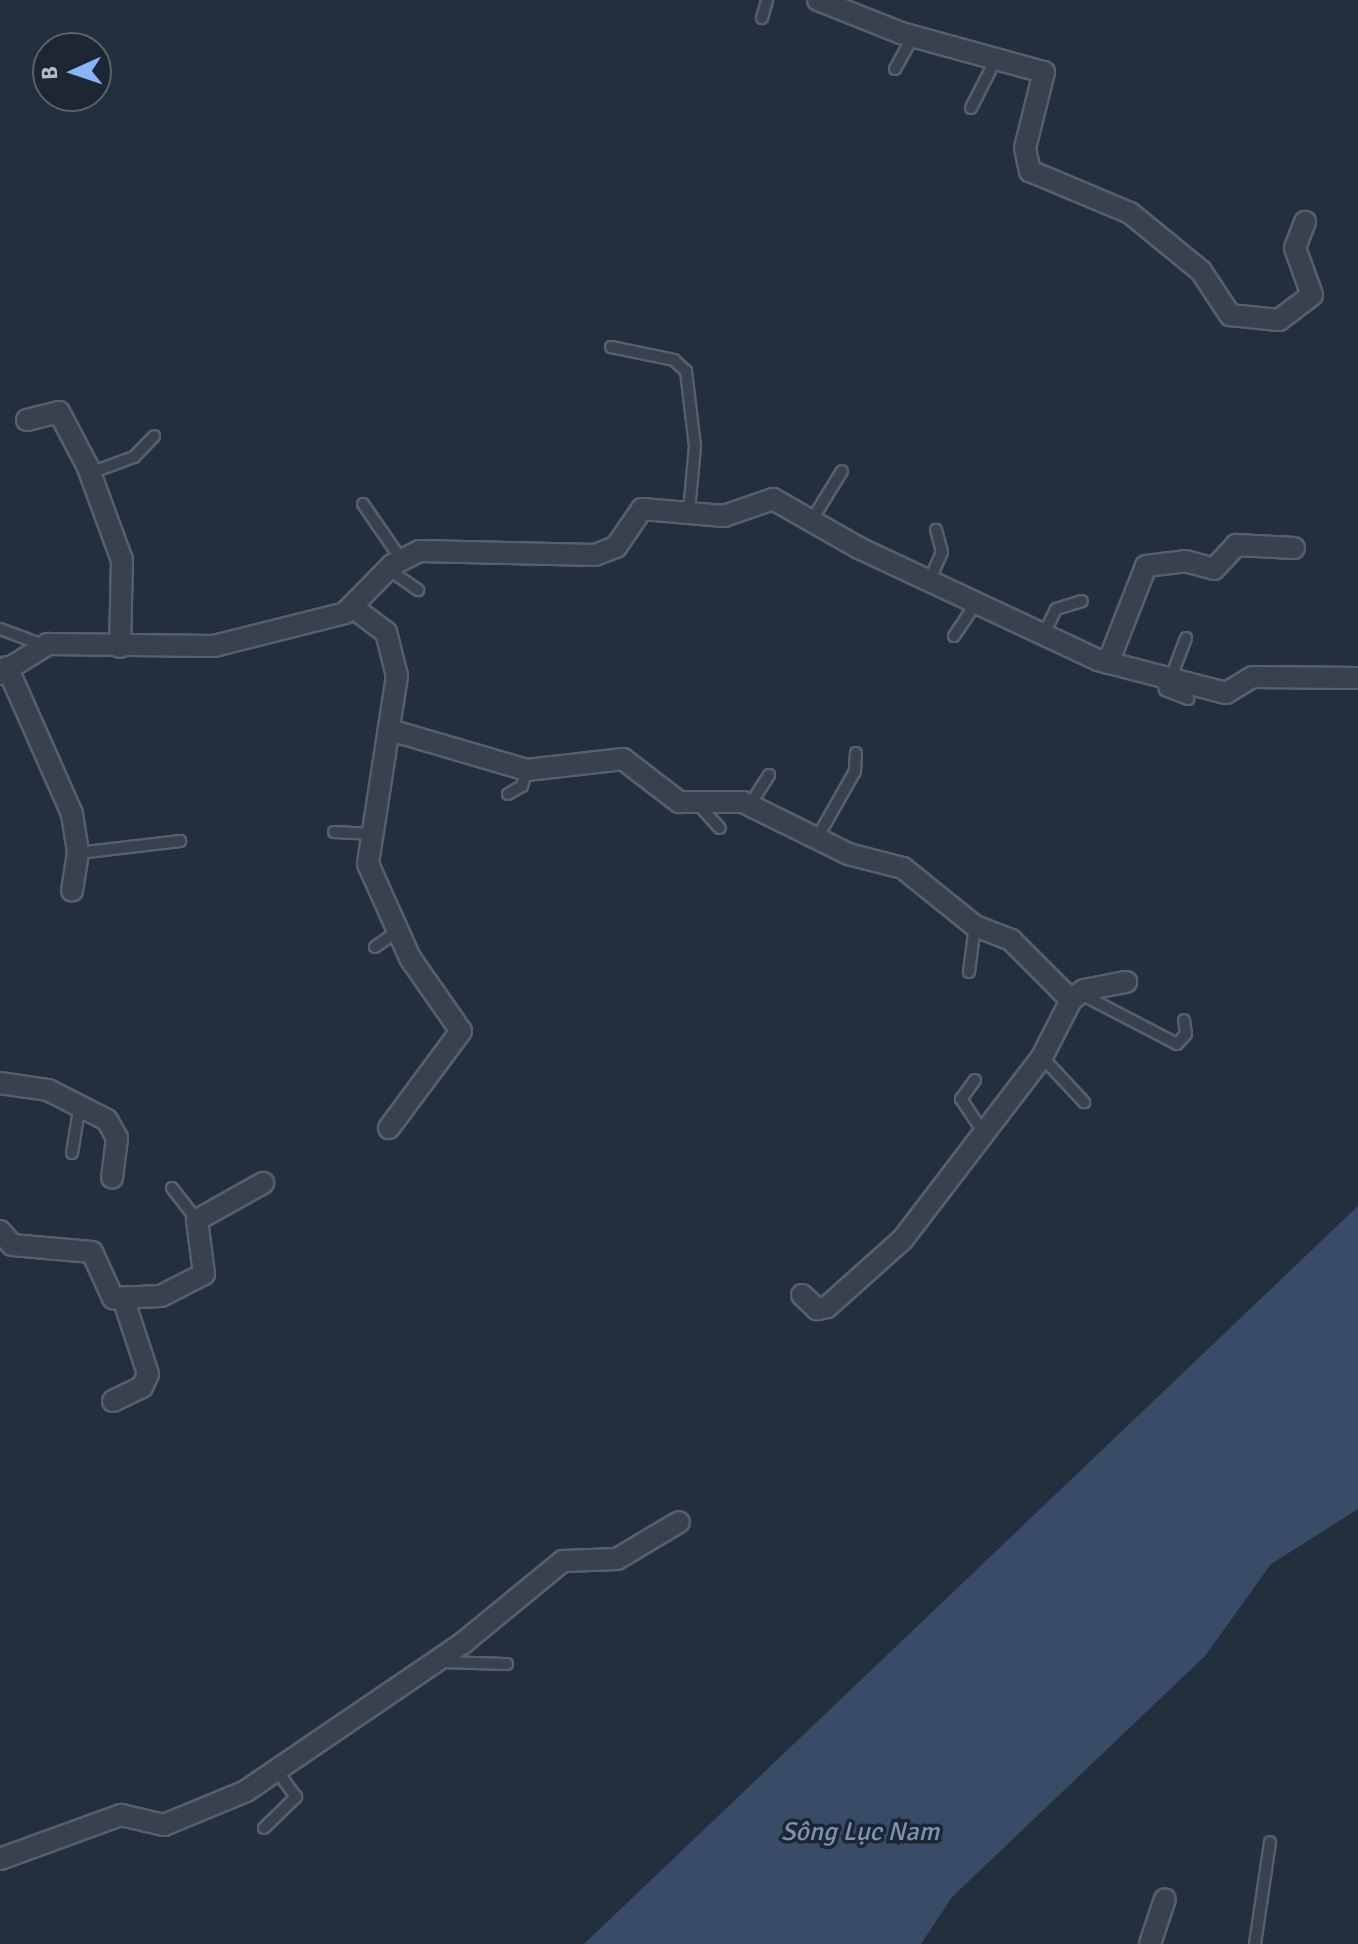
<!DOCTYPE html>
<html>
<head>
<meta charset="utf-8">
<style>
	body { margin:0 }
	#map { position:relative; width:1358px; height:1944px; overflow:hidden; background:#242f3e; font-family:Signika,sans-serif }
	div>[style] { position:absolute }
	.water>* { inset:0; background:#394c67 }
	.roads { filter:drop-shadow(2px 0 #565f6c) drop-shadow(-2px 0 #565f6c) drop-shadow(0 2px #565f6c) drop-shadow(0 -2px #565f6c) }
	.service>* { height:10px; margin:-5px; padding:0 5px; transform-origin:5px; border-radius:5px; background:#38414e }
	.minor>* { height:20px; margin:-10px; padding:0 10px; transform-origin:10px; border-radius:10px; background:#38414e }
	span { translate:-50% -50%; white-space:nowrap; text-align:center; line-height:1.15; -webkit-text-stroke:7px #1d2633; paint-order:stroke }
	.water-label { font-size:26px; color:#7c92b1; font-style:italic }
	.north { position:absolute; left:32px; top:32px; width:80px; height:80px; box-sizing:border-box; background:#1d2633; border:2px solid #59626f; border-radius:50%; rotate:267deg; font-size:22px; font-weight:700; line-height:32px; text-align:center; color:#b4bcc9 }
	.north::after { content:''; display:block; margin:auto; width:28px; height:36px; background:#8ab4f8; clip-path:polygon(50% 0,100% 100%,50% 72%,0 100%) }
</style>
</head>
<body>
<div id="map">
	<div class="water">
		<div style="clip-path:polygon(1358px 1206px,1358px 1509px,1271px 1564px,1205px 1656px,952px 1897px,921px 1944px,584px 1944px)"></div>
	</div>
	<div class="roads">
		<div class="service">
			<div style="left:762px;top:18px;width:19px;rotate:-74deg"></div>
			<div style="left:895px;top:69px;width:38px;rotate:-61deg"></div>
			<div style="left:971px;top:108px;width:57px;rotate:-63deg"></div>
			<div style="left:611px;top:347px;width:64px;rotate:11.7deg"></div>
			<div style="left:674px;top:360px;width:16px;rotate:43deg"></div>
			<div style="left:686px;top:371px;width:77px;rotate:83.2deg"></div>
			<div style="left:695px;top:447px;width:64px;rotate:95.4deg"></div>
			<div style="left:90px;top:473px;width:47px;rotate:-20deg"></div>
			<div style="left:134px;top:457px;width:29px;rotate:-46deg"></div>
			<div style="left:363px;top:504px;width:67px;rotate:55.4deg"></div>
			<div style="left:813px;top:518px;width:55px;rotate:-58.3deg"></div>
			<div style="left:388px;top:569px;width:37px;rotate:35deg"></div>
			<div style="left:931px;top:577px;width:27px;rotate:-66deg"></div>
			<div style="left:942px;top:552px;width:23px;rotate:-105deg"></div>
			<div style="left:0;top:629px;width:46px;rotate:20.4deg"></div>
			<div style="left:1043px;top:635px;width:29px;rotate:-63deg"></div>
			<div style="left:1056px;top:609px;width:27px;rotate:-17deg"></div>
			<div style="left:954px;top:636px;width:40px;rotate:-56deg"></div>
			<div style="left:1162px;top:679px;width:11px;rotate:75deg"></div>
			<div style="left:1165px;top:690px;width:25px;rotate:21deg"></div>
			<div style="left:1170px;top:680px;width:45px;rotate:-69.1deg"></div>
			<div style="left:508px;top:794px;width:16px;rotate:-30deg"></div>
			<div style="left:522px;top:786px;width:17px;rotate:-73deg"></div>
			<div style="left:699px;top:805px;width:31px;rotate:48deg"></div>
			<div style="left:749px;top:806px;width:37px;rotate:-57deg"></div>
			<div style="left:334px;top:832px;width:35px;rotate:3deg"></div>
			<div style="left:816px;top:840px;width:79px;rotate:-60.5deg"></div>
			<div style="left:855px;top:771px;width:18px;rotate:-87deg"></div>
			<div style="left:78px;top:853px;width:103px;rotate:-6.7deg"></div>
			<div style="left:375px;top:947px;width:28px;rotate:-35deg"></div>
			<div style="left:969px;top:972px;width:46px;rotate:-82.6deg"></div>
			<div style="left:1081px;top:994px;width:108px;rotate:27.5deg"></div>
			<div style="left:1177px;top:1044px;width:13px;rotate:-48deg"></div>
			<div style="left:1186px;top:1034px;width:14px;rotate:-98deg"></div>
			<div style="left:1042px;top:1057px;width:62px;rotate:47deg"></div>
			<div style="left:975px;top:1080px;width:24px;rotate:126deg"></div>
			<div style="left:961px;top:1099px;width:37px;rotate:56deg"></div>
			<div style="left:72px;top:1153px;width:50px;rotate:-80.7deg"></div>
			<div style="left:172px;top:1188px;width:41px;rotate:52deg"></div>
			<div style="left:442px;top:1662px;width:65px;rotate:1.8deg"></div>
			<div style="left:264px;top:1828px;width:45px;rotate:-44.1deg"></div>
			<div style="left:296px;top:1797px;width:32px;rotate:-126deg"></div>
			<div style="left:1255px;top:1944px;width:103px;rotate:-81.6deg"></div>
		</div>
		<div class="minor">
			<div style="left:818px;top:0;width:89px;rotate:21.7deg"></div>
			<div style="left:901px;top:33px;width:148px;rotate:15.3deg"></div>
			<div style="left:1044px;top:72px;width:78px;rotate:104deg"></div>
			<div style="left:1025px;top:148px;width:24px;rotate:78deg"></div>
			<div style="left:1030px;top:171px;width:108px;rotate:22.8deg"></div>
			<div style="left:1130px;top:213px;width:92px;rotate:39.2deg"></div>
			<div style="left:1201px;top:271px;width:53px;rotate:56.6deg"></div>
			<div style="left:1230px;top:315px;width:49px;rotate:5.8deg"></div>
			<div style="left:1279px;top:320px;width:41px;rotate:-37.1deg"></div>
			<div style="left:1312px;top:295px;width:50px;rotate:-109.9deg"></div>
			<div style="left:1295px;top:248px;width:28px;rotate:-69deg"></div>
			<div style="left:27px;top:420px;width:33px;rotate:-14deg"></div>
			<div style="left:59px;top:412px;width:60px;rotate:62.2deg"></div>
			<div style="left:87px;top:465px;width:101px;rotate:69.8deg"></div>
			<div style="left:122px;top:560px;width:87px;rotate:91.3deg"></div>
			<div style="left:355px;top:609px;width:39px;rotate:37deg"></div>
			<div style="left:386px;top:632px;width:45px;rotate:76deg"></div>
			<div style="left:397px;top:676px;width:190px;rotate:98.8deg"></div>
			<div style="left:368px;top:864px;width:103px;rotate:65.9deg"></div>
			<div style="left:410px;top:958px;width:89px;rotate:55.1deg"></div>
			<div style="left:461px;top:1031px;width:121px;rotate:126.6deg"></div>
			<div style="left:1108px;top:663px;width:104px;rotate:-68.6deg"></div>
			<div style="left:1146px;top:566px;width:39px;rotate:-7deg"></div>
			<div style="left:1185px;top:561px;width:30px;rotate:15deg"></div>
			<div style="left:1214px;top:569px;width:33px;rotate:-47deg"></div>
			<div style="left:1236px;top:545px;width:58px;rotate:3deg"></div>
			<div style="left:7px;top:667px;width:161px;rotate:66.1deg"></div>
			<div style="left:72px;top:814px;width:39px;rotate:81deg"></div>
			<div style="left:78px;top:853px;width:38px;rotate:99deg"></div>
			<div style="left:0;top:674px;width:57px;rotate:-32deg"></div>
			<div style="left:48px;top:644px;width:166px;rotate:0.7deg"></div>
			<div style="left:214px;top:646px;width:135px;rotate:-14.1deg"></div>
			<div style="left:345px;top:613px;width:67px;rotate:-45.6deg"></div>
			<div style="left:392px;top:565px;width:31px;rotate:-27deg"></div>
			<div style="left:420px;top:551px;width:175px;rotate:1.3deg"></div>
			<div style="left:595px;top:555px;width:22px;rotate:-21deg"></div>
			<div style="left:616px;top:547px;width:46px;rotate:-55.6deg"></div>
			<div style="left:642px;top:509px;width:82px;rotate:4.9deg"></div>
			<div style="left:724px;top:516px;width:52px;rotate:-19.1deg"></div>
			<div style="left:773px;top:499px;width:99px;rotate:29.7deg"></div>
			<div style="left:859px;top:548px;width:264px;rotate:25.1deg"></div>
			<div style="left:1098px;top:660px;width:132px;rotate:14.5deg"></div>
			<div style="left:1226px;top:693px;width:31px;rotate:-31deg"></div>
			<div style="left:1253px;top:677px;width:105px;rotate:0.5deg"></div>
			<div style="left:390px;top:730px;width:143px;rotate:16.3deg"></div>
			<div style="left:527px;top:770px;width:97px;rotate:-6.5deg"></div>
			<div style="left:623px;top:759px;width:71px;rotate:37.5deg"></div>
			<div style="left:679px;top:802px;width:64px"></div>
			<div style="left:743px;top:802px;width:117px;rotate:26.3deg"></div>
			<div style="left:848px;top:854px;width:57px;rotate:14.3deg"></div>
			<div style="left:903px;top:868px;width:92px;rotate:38.9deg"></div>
			<div style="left:975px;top:926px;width:39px;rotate:21deg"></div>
			<div style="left:1011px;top:940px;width:85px;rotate:45deg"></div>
			<div style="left:0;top:1083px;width:49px;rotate:8.3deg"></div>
			<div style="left:48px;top:1090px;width:66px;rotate:27deg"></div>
			<div style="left:107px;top:1120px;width:21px;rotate:61deg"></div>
			<div style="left:117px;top:1138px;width:40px;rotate:97.1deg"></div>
			<div style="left:0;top:1231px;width:18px;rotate:49deg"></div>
			<div style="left:12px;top:1245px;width:80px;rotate:5deg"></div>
			<div style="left:92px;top:1252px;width:51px;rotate:65.5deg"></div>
			<div style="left:113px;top:1298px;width:48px;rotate:-2.4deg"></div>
			<div style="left:161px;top:1296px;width:48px;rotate:-27.1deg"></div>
			<div style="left:204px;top:1274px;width:54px;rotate:-97.4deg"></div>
			<div style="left:197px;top:1220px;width:76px;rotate:-29.3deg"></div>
			<div style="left:802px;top:1295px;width:21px;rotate:43deg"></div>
			<div style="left:817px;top:1309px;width:10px;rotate:-11deg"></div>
			<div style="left:827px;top:1307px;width:102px;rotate:-41.8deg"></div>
			<div style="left:903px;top:1239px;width:229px;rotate:-52.6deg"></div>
			<div style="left:1042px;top:1057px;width:64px;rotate:-63deg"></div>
			<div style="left:1071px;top:1000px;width:16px;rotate:-38deg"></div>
			<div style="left:1084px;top:990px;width:43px;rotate:-10.8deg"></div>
			<div style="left:113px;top:1401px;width:32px;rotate:-26deg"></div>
			<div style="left:142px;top:1387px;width:14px;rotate:-65deg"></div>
			<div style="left:148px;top:1374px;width:77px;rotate:-108.2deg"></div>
			<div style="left:0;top:1859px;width:129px;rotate:-20deg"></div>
			<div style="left:121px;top:1815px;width:44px;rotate:13.1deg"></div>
			<div style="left:164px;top:1825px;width:89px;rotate:-22.5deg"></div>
			<div style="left:246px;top:1791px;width:263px;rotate:-34.3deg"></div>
			<div style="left:463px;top:1643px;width:129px;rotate:-39.4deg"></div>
			<div style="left:563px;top:1561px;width:54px;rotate:-2.1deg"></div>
			<div style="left:617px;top:1559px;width:72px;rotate:-30.8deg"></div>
			<div style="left:1150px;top:1944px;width:47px;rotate:-71.6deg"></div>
		</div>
	</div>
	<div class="water-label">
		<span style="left:860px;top:1833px">Sông Lục Nam</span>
	</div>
	<div class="north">B</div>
</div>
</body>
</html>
